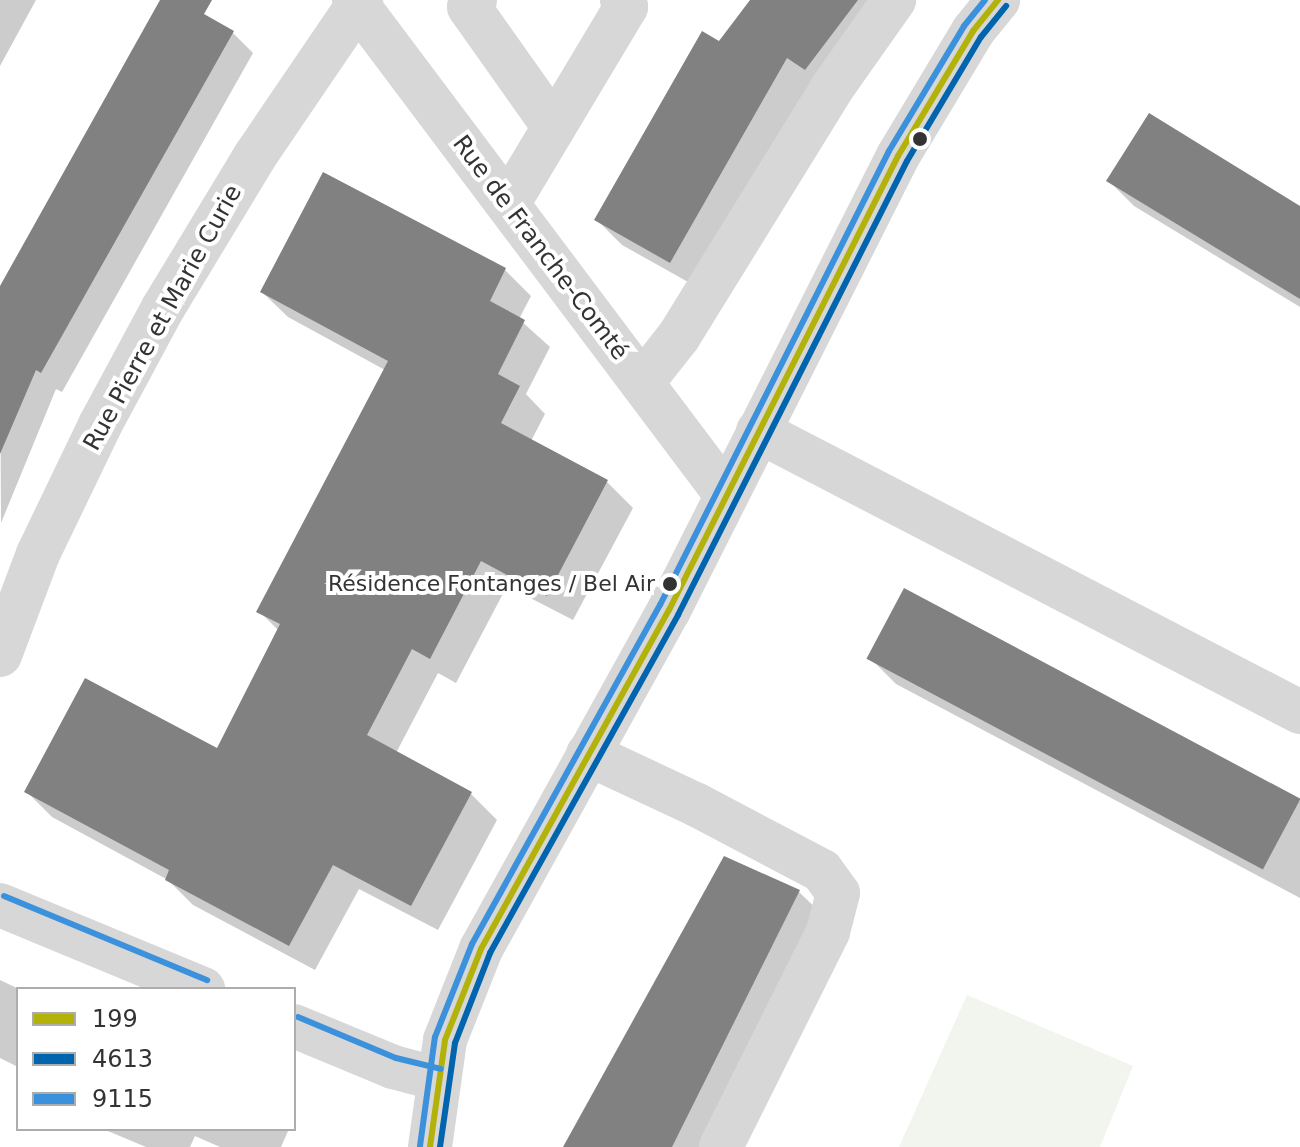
<!DOCTYPE html>
<html>
<head>
<meta charset="utf-8">
<style>
	body { margin:0 }
	#map { position:relative; width:1300px; height:1147px; overflow:hidden; background:#fff; font-family:"DejaVu Sans",sans-serif }
	div>[style] { position:absolute }
	.green>* { inset:0; background:#f1f5ed }
	.shadow>* { inset:0; background:#0003 }
	.building>* { inset:0; background:#818181; transform-origin:0 0 }
	.minor>* { height:44px; margin:-22px; padding:0 22px; transform-origin:22px; border-radius:22px; background:#d7d7d7 }
	.bus-1>* { height:6px; margin:-3px; padding:0 3px; transform-origin:3px; border-radius:3px; background:#b2b20a }
	.bus-2>* { height:6px; margin:-3px; padding:0 3px; transform-origin:3px; border-radius:3px; background:#0065ae }
	.bus-3>* { height:6px; margin:-3px; padding:0 3px; transform-origin:3px; border-radius:3px; background:#3c91dc }
	.dots>* { width:22px; height:22px; translate:-50% -50%; box-sizing:border-box; border:4px solid #fff; border-radius:50% }
	span { translate:-50% -50%; white-space:nowrap; text-align:center; line-height:1.15; -webkit-text-stroke:8px #fff; paint-order:stroke }
	.bus-label { font-size:22px; color:#333 }
	.right { translate:-100% -50%; text-align:right }
	.street-label { font-size:24px; color:#333 }
	.legend { position:absolute; left:16px; top:987px; width:280px; height:144px; box-sizing:border-box; background:#fff; border:2px solid #adadad; margin:0; padding:10px 14px; list-style:none; font-size:24px; color:#333 }
	.legend li { display:flex; align-items:center; gap:16px; height:40px }
	.legend b { width:40px; border:2px solid #adadad }
</style>
</head>
<body>
<div id="map">
	<div class="green">
		<div style="clip-path:polygon(967px 995px,1133px 1066px,1100px 1147px,899px 1147px)"></div>
	</div>
	<div class="shadow">
		<div style="clip-path:polygon(0 0,36px 0,0 66px)"></div>
		<div style="clip-path:polygon(163px 0,173px 0,233px 33px,253px 53px,62px 392px,56px 389px,1px 523px,0 317px)"></div>
		<div style="clip-path:polygon(753px 0,904px 0,697px 287px,622px 245px,597px 220px)"></div>
		<div style="clip-path:polygon(1109px 181px,1300px 208px,1300px 307px,1134px 206px)"></div>
		<div style="clip-path:polygon(505px 270px,531px 296px,519px 319px,550px 347px,526px 394px,545px 414px,531px 441px,607px 482px,633px 508px,573px 620px,507px 586px,456px 683px,438px 673px,396px 753px,471px 794px,497px 820px,438px 930px,359px 889px,315px 970px,193px 905px,168px 880px,52px 817px,27px 792px,218px 751px,279px 631px,259px 611px,385px 370px,288px 317px,262px 292px)"></div>
		<div style="clip-path:polygon(870px 658px,1300px 801px,1300px 898px,896px 684px)"></div>
		<div style="clip-path:polygon(799px 892px,825px 917px,710px 1147px,565px 1147px)"></div>
		<div style="clip-path:polygon(0 980px,19px 989px,18px 1067px,0 1058px)"></div>
		<div style="clip-path:polygon(103px 1129px,289px 1129px,281px 1147px,220px 1147px,195px 1136px,190px 1147px,146px 1147px)"></div>
	</div>
	<div class="building">
		<div style="clip-path:polygon(160px 0,212px 0,204px 14px,234px 31px,41px 373px,36px 370px,0 454px,0 286px)"></div>
		<div style="clip-path:polygon(750px 0,858px 0,805px 70px,787px 58px,670px 263px,594px 220px,702px 31px,719px 41px)"></div>
		<div style="clip-path:polygon(1149px 113px,1300px 206px,1300px 299px,1106px 181px)"></div>
		<div style="clip-path:polygon(323px 172px,506px 268px,490px 301px,525px 320px,498px 374px,520px 386px,501px 423px,608px 480px,547px 596px,481px 561px,430px 659px,412px 649px,367px 735px,472px 792px,411px 906px,333px 865px,289px 946px,165px 880px,169px 870px,24px 792px,85px 678px,217px 748px,280px 624px,256px 612px,388px 361px,260px 292px)"></div>
		<div style="left:904px;top:588px;width:449px;height:80px;rotate:28deg"></div>
		<div style="clip-path:polygon(724px 856px,800px 890px,672px 1147px,563px 1147px)"></div>
	</div>
	<div class="minor">
		<div style="left:354px;top:0;width:619px;rotate:53.07deg"></div>
		<div style="left:475px;top:0;width:9px;rotate:131deg"></div>
		<div style="left:469px;top:7px;width:147px;rotate:54.7deg"></div>
		<div style="left:508px;top:204px;width:230px;rotate:-59.1deg"></div>
		<div style="left:626px;top:7px;width:8px;rotate:-120deg"></div>
		<div style="left:642px;top:383px;width:60px;rotate:-51.8deg"></div>
		<div style="left:679px;top:336px;width:291px;rotate:-58.3deg"></div>
		<div style="left:832px;top:88px;width:108px;rotate:-54.8deg"></div>
		<div style="left:758px;top:431px;width:611px;rotate:27.4deg"></div>
		<div style="left:0;top:655px;width:108px;rotate:-69.4deg"></div>
		<div style="left:38px;top:554px;width:143px;rotate:-64.3deg"></div>
		<div style="left:100px;top:425px;width:133px;rotate:-61.7deg"></div>
		<div style="left:163px;top:308px;width:178px;rotate:-58.8deg"></div>
		<div style="left:255px;top:156px;width:189px;rotate:-55.8deg"></div>
		<div style="left:588px;top:754px;width:120px;rotate:25.1deg"></div>
		<div style="left:697px;top:805px;width:141px;rotate:27.8deg"></div>
		<div style="left:822px;top:871px;width:27px;rotate:54deg"></div>
		<div style="left:838px;top:893px;width:40px;rotate:104.4deg"></div>
		<div style="left:828px;top:932px;width:240px;rotate:116.5deg"></div>
		<div style="left:0;top:905px;width:220px;rotate:22.5deg"></div>
		<div style="left:294px;top:1026px;width:107px;rotate:22.5deg"></div>
		<div style="left:393px;top:1067px;width:47px;rotate:14.9deg"></div>
		<div style="left:430px;top:1147px;width:108px;rotate:-82deg"></div>
		<div style="left:445px;top:1040px;width:98px;rotate:-68.4deg"></div>
		<div style="left:481px;top:949px;width:388px;rotate:-61deg"></div>
		<div style="left:669px;top:610px;width:508px;rotate:-63.23deg"></div>
		<div style="left:898px;top:156px;width:146px;rotate:-59deg"></div>
		<div style="left:973px;top:31px;width:40px;rotate:-51deg"></div>
	</div>
	<div class="bus-1">
		<div style="left:430px;top:1147px;width:108px;rotate:-82deg"></div>
		<div style="left:445px;top:1040px;width:98px;rotate:-68.4deg"></div>
		<div style="left:481px;top:949px;width:388px;rotate:-61deg"></div>
		<div style="left:669px;top:610px;width:508px;rotate:-63.23deg"></div>
		<div style="left:898px;top:156px;width:146px;rotate:-59deg"></div>
		<div style="left:973px;top:31px;width:40px;rotate:-51deg"></div>
	</div>
	<div class="bus-2">
		<div style="left:440px;top:1147px;width:105px;rotate:-81.8deg"></div>
		<div style="left:455px;top:1043px;width:97px;rotate:-68.7deg"></div>
		<div style="left:490px;top:953px;width:387px;rotate:-60.9deg"></div>
		<div style="left:678px;top:615px;width:508px;rotate:-63.23deg"></div>
		<div style="left:907px;top:161px;width:144px;rotate:-59.2deg"></div>
		<div style="left:981px;top:37px;width:40px;rotate:-51deg"></div>
	</div>
	<div class="bus-3">
		<div style="left:4px;top:896px;width:220px;rotate:22.5deg"></div>
		<div style="left:298px;top:1017px;width:106px;rotate:22.7deg"></div>
		<div style="left:396px;top:1058px;width:46px;rotate:13.7deg"></div>
		<div style="left:420px;top:1146px;width:110px;rotate:-82.2deg"></div>
		<div style="left:435px;top:1037px;width:100px;rotate:-68.3deg"></div>
		<div style="left:472px;top:944px;width:388px;rotate:-61deg"></div>
		<div style="left:660px;top:605px;width:508px;rotate:-63.23deg"></div>
		<div style="left:889px;top:151px;width:146px;rotate:-59deg"></div>
		<div style="left:964px;top:26px;width:33px;rotate:-51deg"></div>
	</div>
	<div class="dots">
		<div style="left:920px;top:139px;background:#333"></div>
		<div style="left:670px;top:584px;background:#333"></div>
	</div>
	<div class="bus-label">
		<span class="right" style="left:655px;top:584px">Résidence Fontanges / Bel Air</span>
	</div>
	<div class="street-label">
		<span style="left:540px;top:248px;rotate:53deg">Rue de Franche-Comté</span>
		<span style="left:163px;top:318px;rotate:-61deg">Rue Pierre et Marie Curie</span>
	</div>
	<ul class="legend">
	<li><b style="height:10px;background:#b2b20a"></b>199</li>
	<li><b style="height:10px;background:#0065ae"></b>4613</li>
	<li><b style="height:10px;background:#3c91dc"></b>9115</li>
	</ul>
</div>
</body>
</html>
